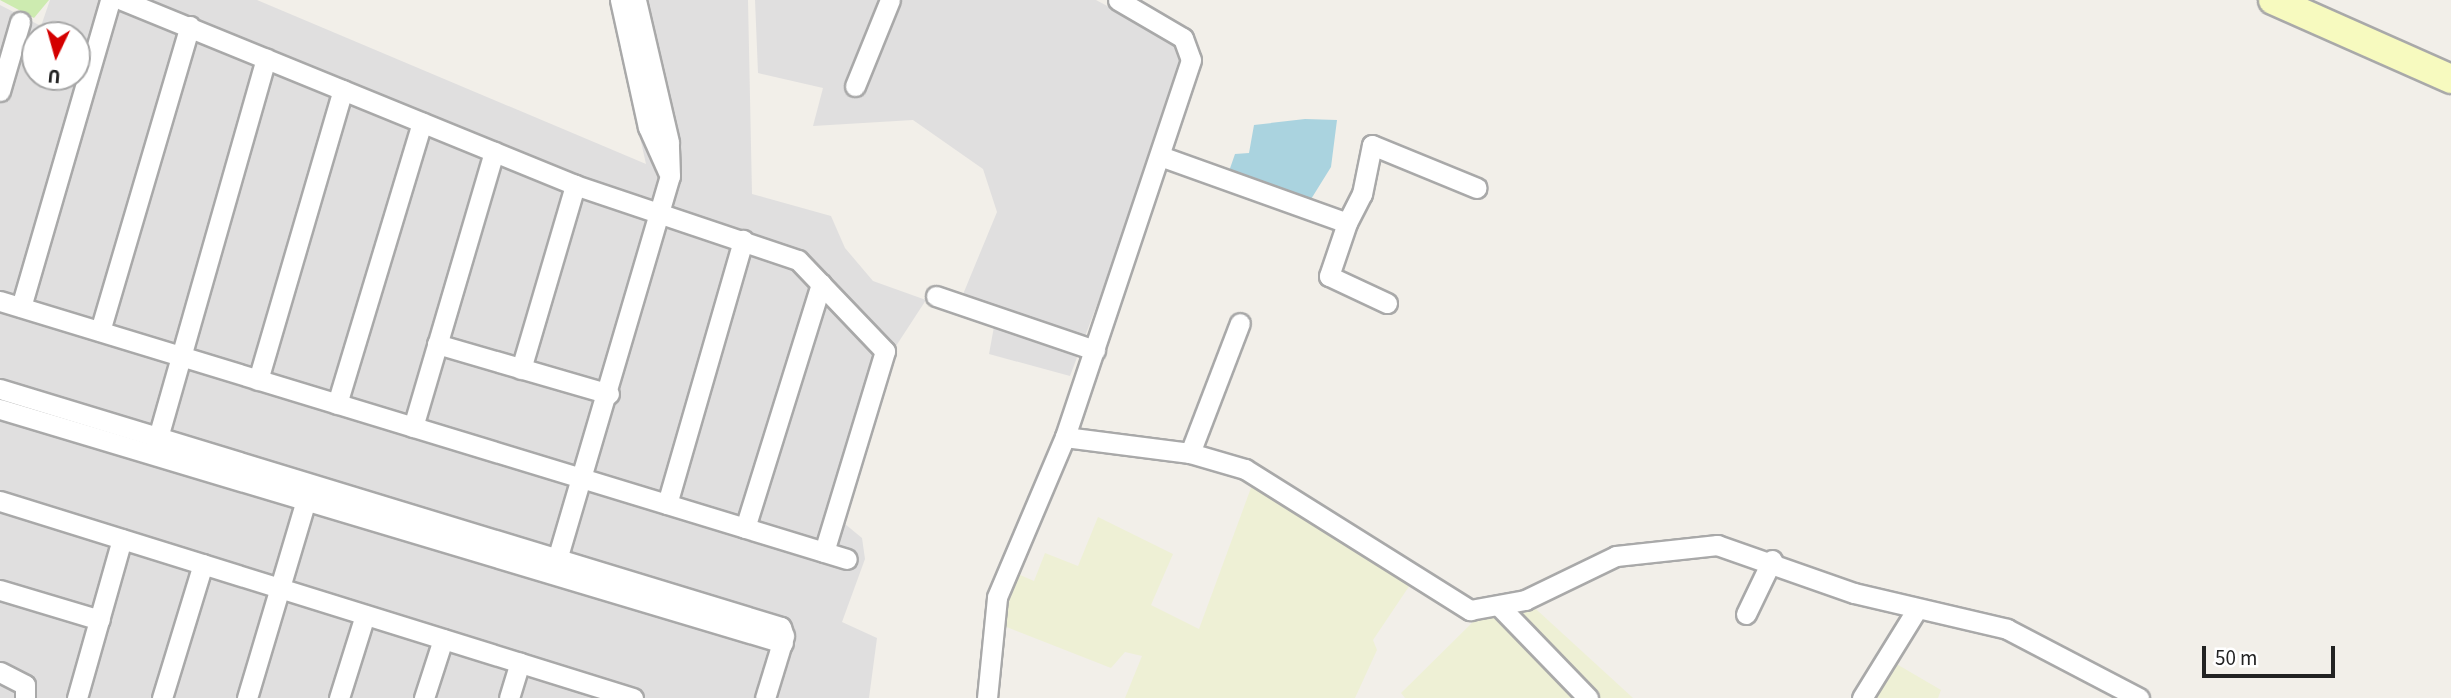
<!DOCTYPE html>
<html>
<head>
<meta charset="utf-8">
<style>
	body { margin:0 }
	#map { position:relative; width:2451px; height:698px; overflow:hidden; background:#f2efe9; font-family:"Source Sans 3",sans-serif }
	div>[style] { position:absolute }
	.residential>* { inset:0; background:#e0dfdf }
	.farmland>* { inset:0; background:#eef0d5 }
	.grass>* { inset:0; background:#cdebb0 }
	.water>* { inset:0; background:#aad3df }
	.roads { filter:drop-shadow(2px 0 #a9a9a9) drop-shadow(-2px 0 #a9a9a9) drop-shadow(0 2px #a9a9a9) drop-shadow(0 -2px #a9a9a9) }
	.street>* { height:19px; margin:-9.5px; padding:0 9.5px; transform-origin:9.5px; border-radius:9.5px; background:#fff }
	.secondary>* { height:28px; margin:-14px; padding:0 14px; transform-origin:14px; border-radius:14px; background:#f7fabf }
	span { translate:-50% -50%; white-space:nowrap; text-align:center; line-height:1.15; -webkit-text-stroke:5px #fff; paint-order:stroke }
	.north { position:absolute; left:21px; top:21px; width:70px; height:70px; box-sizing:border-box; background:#fff; border:2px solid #a7a7a7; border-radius:50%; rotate:185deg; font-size:19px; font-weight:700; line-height:28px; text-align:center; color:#222 }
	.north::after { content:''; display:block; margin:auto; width:24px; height:32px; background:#d40000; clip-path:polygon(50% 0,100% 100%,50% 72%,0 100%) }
	.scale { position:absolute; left:2202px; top:646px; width:133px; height:32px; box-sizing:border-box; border:4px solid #222; border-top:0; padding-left:9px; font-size:21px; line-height:24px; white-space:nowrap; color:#222; -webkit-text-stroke:5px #fff; paint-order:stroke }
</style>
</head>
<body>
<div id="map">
	<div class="residential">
		<div style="clip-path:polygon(evenodd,50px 0,257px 0,646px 164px,609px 0,748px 0,752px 194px,831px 216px,845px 248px,873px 281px,926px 300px,896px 346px,845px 524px,862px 538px,865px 559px,842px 622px,877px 638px,869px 698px,0 698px,0 5px,41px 26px,50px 0,35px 35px,77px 35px,77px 77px,35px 77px,35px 35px)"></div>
		<div style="clip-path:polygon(755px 0,1096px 0,1182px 46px,1190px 59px,1070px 376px,989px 354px,995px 321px,959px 304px,997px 212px,983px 169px,913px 120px,813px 126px,823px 88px,758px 73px)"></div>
	</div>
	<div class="farmland">
		<div style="clip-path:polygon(1255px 477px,1418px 573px,1373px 640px,1377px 650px,1355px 698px,1125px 698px,1142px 656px,1125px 652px,1111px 668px,994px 622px,1006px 569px,1034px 581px,1045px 553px,1078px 566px,1098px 517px,1173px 554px,1151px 605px,1199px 629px)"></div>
		<div style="clip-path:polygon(1526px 600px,1633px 698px,1405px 698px,1401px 693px,1482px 613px)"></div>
		<div style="clip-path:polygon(1888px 659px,1941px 690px,1938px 698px,1864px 698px)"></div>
	</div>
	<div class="grass">
		<div style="clip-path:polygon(0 0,49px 0,34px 18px)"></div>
	</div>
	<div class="water">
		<div style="clip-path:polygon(1305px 119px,1337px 120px,1331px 167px,1308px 204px,1227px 177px,1235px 154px,1249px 153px,1254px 125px)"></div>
	</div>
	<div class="roads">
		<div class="street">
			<div style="left:122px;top:0;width:489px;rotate:22.2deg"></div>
			<div style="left:575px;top:185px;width:235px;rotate:18.6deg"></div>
			<div style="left:798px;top:260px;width:126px;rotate:46.3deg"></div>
			<div style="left:885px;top:351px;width:210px;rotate:106.9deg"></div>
			<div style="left:620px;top:0;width:130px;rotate:77.6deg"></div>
			<div style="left:648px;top:127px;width:49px;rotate:66deg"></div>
			<div style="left:1118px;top:0;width:75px;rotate:30.3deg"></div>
			<div style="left:1183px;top:38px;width:23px;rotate:70deg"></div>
			<div style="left:1191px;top:60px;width:397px;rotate:108.5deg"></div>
			<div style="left:1065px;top:437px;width:126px;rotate:7.3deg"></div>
			<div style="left:1190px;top:453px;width:57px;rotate:16.2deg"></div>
			<div style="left:1245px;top:469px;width:266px;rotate:32.1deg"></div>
			<div style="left:1470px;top:610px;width:56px;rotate:-10.3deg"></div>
			<div style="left:1525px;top:600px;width:101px;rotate:-25.8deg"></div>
			<div style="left:1616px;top:556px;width:102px;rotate:-6.2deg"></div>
			<div style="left:1717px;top:545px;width:145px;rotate:19.3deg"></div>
			<div style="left:1854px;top:593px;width:157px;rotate:13.2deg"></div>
			<div style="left:2007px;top:629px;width:149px;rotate:27.6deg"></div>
			<div style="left:855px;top:86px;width:93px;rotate:-67.9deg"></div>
			<div style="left:0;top:91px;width:72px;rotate:-73.8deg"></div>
			<div style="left:1163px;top:157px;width:195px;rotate:19.7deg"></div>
			<div style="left:1347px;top:223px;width:56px;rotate:108.8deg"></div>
			<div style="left:1329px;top:276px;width:64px;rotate:25deg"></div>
			<div style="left:1347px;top:223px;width:33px;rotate:-63deg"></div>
			<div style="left:1362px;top:194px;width:50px;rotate:-78.5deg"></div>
			<div style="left:1372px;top:145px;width:113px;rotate:22.3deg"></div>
			<div style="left:936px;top:296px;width:168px;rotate:18.8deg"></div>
			<div style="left:0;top:301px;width:885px;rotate:16.94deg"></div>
			<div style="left:21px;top:307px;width:320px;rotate:-73.8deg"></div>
			<div style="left:100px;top:331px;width:318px;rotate:-73.6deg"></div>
			<div style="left:437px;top:344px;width:179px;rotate:16.2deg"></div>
			<div style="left:521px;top:369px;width:192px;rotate:-73.6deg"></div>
			<div style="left:258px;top:380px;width:302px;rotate:-73.7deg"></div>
			<div style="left:0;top:389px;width:816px;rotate:16.95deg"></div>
			<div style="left:781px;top:627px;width:9px;rotate:72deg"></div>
			<div style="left:784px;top:636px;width:65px;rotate:107deg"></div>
			<div style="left:337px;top:404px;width:294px;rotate:-73.2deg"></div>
			<div style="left:0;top:409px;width:817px;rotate:16.64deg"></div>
			<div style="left:413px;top:427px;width:287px;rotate:-73.6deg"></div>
			<div style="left:155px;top:448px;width:405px;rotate:-74.1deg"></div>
			<div style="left:1190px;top:453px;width:139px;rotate:-69deg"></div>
			<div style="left:0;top:501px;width:663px;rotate:17.29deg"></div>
			<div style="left:667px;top:504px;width:275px;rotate:-73.9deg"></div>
			<div style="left:745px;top:528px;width:256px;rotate:-72.7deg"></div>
			<div style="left:553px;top:573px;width:414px;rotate:-73.6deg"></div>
			<div style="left:670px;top:176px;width:34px;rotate:-92deg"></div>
			<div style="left:669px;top:142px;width:146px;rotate:-103.1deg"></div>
			<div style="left:0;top:590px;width:104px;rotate:16.7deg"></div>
			<div style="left:1499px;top:606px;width:128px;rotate:45.9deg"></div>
			<div style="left:1746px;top:614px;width:60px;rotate:-64.3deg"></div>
			<div style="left:0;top:672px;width:28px;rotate:27deg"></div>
			<div style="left:25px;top:685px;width:13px;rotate:90deg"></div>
			<div style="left:77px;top:698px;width:165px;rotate:-74.2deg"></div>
			<div style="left:162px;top:698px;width:140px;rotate:-73deg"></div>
			<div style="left:247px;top:698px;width:217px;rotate:-73.4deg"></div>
			<div style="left:339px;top:698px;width:87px;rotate:-72.6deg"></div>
			<div style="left:424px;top:698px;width:62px;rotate:-72.1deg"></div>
			<div style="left:509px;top:698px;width:37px;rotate:-73deg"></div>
			<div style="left:987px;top:698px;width:101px;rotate:-84.3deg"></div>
			<div style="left:997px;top:597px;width:174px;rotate:-67deg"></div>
			<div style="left:1862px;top:698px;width:105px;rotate:-58.3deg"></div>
		</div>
		<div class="secondary">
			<div style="left:2273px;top:0;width:195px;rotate:23.9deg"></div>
		</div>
	</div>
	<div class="north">U</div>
	<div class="scale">50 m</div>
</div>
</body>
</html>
